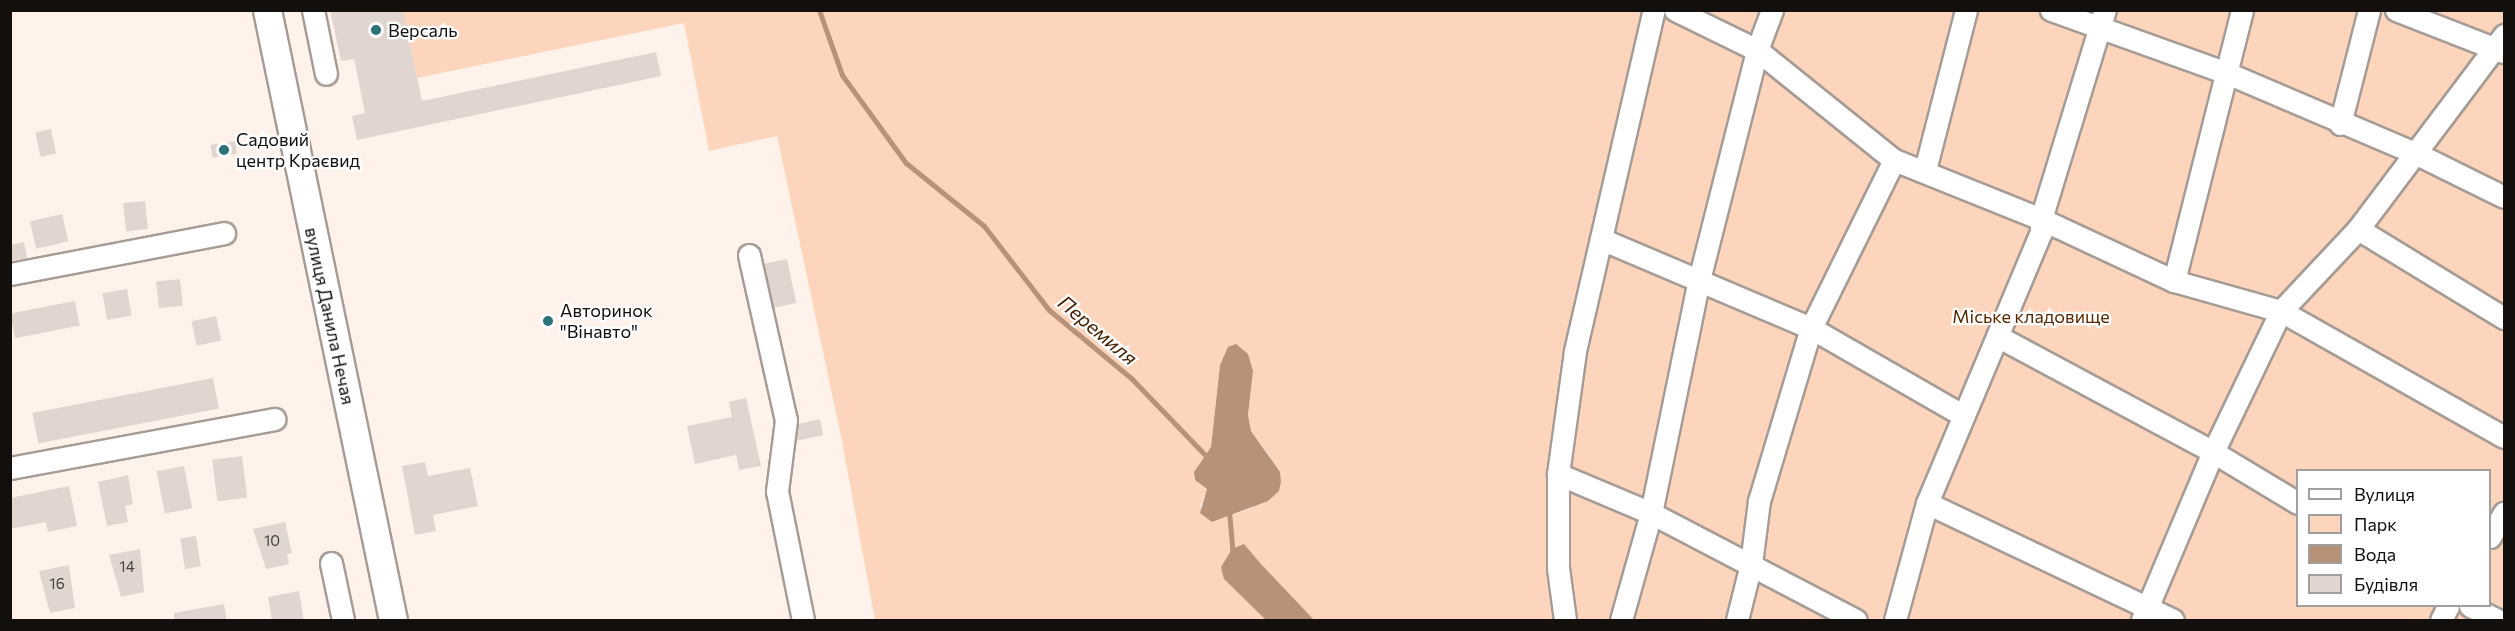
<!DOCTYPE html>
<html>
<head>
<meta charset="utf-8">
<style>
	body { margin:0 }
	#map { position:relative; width:2515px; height:631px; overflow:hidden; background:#fef2eb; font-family:Commissioner,sans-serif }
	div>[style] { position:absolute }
	.green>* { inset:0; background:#fdd5bd }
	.water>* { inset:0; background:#b89179 }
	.stream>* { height:5px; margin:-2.5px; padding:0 2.5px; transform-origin:2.5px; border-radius:2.5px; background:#b89179 }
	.building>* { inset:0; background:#e1d6cf; transform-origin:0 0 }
	.roads { filter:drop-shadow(2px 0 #a69c95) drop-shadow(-2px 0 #a69c95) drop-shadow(0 2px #a69c95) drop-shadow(0 -2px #a69c95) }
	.minor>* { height:21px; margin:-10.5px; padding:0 10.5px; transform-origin:10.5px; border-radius:10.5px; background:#fff }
	.major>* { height:27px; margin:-13.5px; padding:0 13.5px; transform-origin:13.5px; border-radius:13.5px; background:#fff }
	.dots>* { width:16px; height:16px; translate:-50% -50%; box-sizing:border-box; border:3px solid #fff; border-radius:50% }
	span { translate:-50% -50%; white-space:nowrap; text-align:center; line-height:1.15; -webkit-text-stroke:4.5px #fff; paint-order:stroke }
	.number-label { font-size:15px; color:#46413e }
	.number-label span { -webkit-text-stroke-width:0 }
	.poi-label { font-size:18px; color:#130f0d }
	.left { translate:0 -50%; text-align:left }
	.street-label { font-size:18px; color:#130f0d }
	.park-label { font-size:18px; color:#5b2900 }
	.water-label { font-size:20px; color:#482204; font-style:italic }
	.frame { position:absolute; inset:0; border:12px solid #130f0d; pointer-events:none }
	.legend { position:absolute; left:2296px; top:469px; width:195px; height:138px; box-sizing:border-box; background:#fff; border:2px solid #a19f9e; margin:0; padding:8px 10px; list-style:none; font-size:18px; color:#130f0d }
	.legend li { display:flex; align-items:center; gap:12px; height:30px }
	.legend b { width:30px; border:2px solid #a19f9e }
</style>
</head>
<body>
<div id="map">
	<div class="green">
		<div style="clip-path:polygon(evenodd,403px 11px,2504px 11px,2504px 620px,875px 620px,841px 436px,777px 136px,709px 151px,684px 23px,417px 78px,403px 11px,1220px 365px,1253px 371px,1248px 415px,1251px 431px,1270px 457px,1252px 508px,1212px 522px,1200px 507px,1207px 489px,1195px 480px,1194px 472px,1211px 447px,1220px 365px,403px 11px,2298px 470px,2490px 470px,2490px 606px,2298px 606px,2298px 470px)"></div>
	</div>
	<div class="water">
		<div style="clip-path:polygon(1236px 344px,1248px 354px,1253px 371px,1248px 415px,1251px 431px,1280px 472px,1281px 482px,1279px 491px,1268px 501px,1212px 522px,1200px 513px,1207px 489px,1195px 480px,1194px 472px,1211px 447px,1220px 365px,1228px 347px)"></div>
		<div style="clip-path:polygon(1244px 544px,1260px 563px,1314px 620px,1266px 620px,1224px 579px,1221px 567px,1232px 549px)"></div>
	</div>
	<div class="stream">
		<div style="left:819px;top:10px;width:69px;rotate:70.5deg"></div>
		<div style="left:842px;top:75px;width:109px;rotate:54deg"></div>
		<div style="left:906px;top:163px;width:100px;rotate:38.9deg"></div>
		<div style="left:984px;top:226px;width:106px;rotate:52.3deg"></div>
		<div style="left:1049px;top:310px;width:108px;rotate:39.7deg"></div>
		<div style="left:1132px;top:379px;width:111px;rotate:46.1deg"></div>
		<div style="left:1229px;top:511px;width:38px;rotate:85deg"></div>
		<div style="left:1232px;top:549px;width:6px;rotate:51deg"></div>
	</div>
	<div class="building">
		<div style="clip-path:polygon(330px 10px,403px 10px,422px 101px,656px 52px,661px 76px,357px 140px,352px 116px,365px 113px,354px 59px,341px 61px)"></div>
		<div style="left:51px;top:129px;width:25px;height:16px;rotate:78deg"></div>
		<div style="left:235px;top:141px;width:13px;height:25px;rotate:81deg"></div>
		<div style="left:145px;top:201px;width:28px;height:22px;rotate:84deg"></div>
		<div style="left:62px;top:214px;width:28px;height:33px;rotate:77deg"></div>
		<div style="clip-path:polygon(24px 242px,27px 258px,10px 261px,10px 245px)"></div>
		<div style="left:787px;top:259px;width:45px;height:24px;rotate:78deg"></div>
		<div style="left:180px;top:279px;width:27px;height:24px;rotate:84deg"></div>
		<div style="left:127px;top:289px;width:27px;height:25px;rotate:80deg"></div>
		<div style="left:75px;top:301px;width:25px;height:66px;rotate:79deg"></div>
		<div style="left:216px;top:316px;width:25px;height:25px;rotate:78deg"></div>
		<div style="left:213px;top:378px;width:31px;height:184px;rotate:79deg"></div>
		<div style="clip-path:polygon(746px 398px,761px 466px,739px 470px,736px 455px,695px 464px,687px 426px,732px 417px,729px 402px)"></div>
		<div style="clip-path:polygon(820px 419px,823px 435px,796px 441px,798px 424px)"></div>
		<div style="left:242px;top:456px;width:42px;height:30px;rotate:83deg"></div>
		<div style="clip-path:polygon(425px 462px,428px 476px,470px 468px,478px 506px,433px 515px,436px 531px,415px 535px,402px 466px)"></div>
		<div style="left:184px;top:466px;width:43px;height:28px;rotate:79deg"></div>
		<div style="clip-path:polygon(128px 475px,133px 504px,125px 506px,128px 522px,107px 526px,98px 482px)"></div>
		<div style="clip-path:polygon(69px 486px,77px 526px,48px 532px,46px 522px,10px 529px,10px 498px)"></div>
		<div style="clip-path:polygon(285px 522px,292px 553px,287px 554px,289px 564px,266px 569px,253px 529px)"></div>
		<div style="left:196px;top:536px;width:31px;height:16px;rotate:81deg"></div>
		<div style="clip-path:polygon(140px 549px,144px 592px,121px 597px,109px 555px)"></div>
		<div style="clip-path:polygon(69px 565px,75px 608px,50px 613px,39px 571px)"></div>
		<div style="clip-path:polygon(299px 591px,304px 621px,272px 621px,268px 597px)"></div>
		<div style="clip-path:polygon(224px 604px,227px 621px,174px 621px,174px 613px)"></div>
	</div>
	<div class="roads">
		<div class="minor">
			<div style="left:313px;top:10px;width:65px;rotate:78.5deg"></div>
			<div style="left:1675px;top:10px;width:91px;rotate:26deg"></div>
			<div style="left:1757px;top:50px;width:176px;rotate:38.8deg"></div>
			<div style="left:1894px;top:160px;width:158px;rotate:21.9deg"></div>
			<div style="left:2041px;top:219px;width:147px;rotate:25deg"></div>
			<div style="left:2174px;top:281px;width:111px;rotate:15.7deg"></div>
			<div style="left:2281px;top:311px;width:256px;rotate:29.5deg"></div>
			<div style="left:2051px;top:10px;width:187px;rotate:19.7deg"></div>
			<div style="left:2227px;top:73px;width:204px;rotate:23.1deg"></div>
			<div style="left:2415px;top:153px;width:99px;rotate:26.3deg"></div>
			<div style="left:2396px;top:10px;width:116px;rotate:21.3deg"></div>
			<div style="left:2340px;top:124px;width:118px;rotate:-75.7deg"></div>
			<div style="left:1925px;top:170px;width:165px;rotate:-75.6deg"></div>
			<div style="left:2358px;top:229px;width:171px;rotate:31.4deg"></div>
			<div style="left:1601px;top:239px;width:228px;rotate:23deg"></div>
			<div style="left:1811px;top:328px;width:174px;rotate:29.9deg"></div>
			<div style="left:749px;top:255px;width:169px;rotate:77.4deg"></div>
			<div style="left:786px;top:420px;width:72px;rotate:97.2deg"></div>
			<div style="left:777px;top:491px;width:132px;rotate:78.6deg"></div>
			<div style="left:10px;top:274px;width:218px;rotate:-10.8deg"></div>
			<div style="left:2174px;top:281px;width:279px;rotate:-75.9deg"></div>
			<div style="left:1997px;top:336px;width:245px;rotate:28.2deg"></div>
			<div style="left:2213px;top:452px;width:99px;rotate:31deg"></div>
			<div style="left:10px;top:468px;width:269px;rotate:-10.5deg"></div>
			<div style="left:1558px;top:474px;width:101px;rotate:22.8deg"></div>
			<div style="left:1651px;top:513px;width:231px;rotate:27.6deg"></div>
			<div style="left:1927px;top:503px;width:272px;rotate:25.4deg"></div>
			<div style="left:2490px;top:537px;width:28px;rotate:-60deg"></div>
			<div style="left:331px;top:563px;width:58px;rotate:78.1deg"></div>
			<div style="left:2470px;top:606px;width:30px;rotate:27deg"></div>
			<div style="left:1565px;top:620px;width:52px;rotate:-97.7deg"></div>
			<div style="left:1558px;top:568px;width:94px;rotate:-90deg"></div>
			<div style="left:1558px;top:474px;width:124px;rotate:-82.1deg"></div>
			<div style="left:1575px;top:351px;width:350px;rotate:-77deg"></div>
			<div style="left:1621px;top:620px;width:111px;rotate:-74.3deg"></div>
			<div style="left:1651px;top:513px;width:238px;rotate:-78.4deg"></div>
			<div style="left:1699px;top:280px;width:237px;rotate:-75.8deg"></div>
			<div style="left:1757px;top:50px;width:43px;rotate:-69.4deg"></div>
			<div style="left:1737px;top:620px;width:58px;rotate:-76deg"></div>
			<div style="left:1751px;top:564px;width:64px;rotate:-82.8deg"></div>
			<div style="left:1759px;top:501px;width:181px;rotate:-73.3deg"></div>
			<div style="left:1811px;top:328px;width:187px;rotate:-63.7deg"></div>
			<div style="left:1895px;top:620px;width:121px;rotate:-74.7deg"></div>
			<div style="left:1927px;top:503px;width:294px;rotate:-67.2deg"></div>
			<div style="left:2041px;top:232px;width:13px;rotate:-90deg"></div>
			<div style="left:2041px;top:219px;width:219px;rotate:-73deg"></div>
			<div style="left:2142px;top:620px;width:182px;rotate:-67.1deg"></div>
			<div style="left:2213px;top:452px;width:157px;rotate:-64.3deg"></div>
			<div style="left:2281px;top:311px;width:112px;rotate:-46.8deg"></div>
			<div style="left:2358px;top:229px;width:243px;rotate:-53deg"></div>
			<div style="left:2441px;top:620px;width:16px;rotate:-63deg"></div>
		</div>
		<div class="major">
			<div style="left:267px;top:10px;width:623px;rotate:78.33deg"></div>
		</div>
	</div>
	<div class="dots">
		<div style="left:376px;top:30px;background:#297379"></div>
		<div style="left:224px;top:150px;background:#297379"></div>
		<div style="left:548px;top:321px;background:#297379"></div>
	</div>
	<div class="number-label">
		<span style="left:272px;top:541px">10</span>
		<span style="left:127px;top:567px">14</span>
		<span style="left:57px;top:584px">16</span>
	</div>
	<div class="poi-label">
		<span class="left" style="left:388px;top:30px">Версаль</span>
		<span class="left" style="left:236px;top:150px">Садовий<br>центр Краєвид</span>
		<span class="left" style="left:560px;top:321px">Авторинок<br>"Вінавто"</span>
	</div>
	<div class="street-label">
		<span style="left:330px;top:316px;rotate:78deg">вулиця Данила Нечая</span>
	</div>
	<div class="park-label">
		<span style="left:2031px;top:316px">Міське кладовище</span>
	</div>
	<div class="water-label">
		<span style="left:1098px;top:330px;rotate:40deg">Перемиля</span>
	</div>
	<div class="frame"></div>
	<ul class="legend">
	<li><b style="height:8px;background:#fff"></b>Вулиця</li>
	<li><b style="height:16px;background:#fdd5bd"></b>Парк</li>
	<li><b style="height:16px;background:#b89179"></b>Вода</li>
	<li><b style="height:16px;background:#e1d6cf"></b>Будівля</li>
	</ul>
</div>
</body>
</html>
